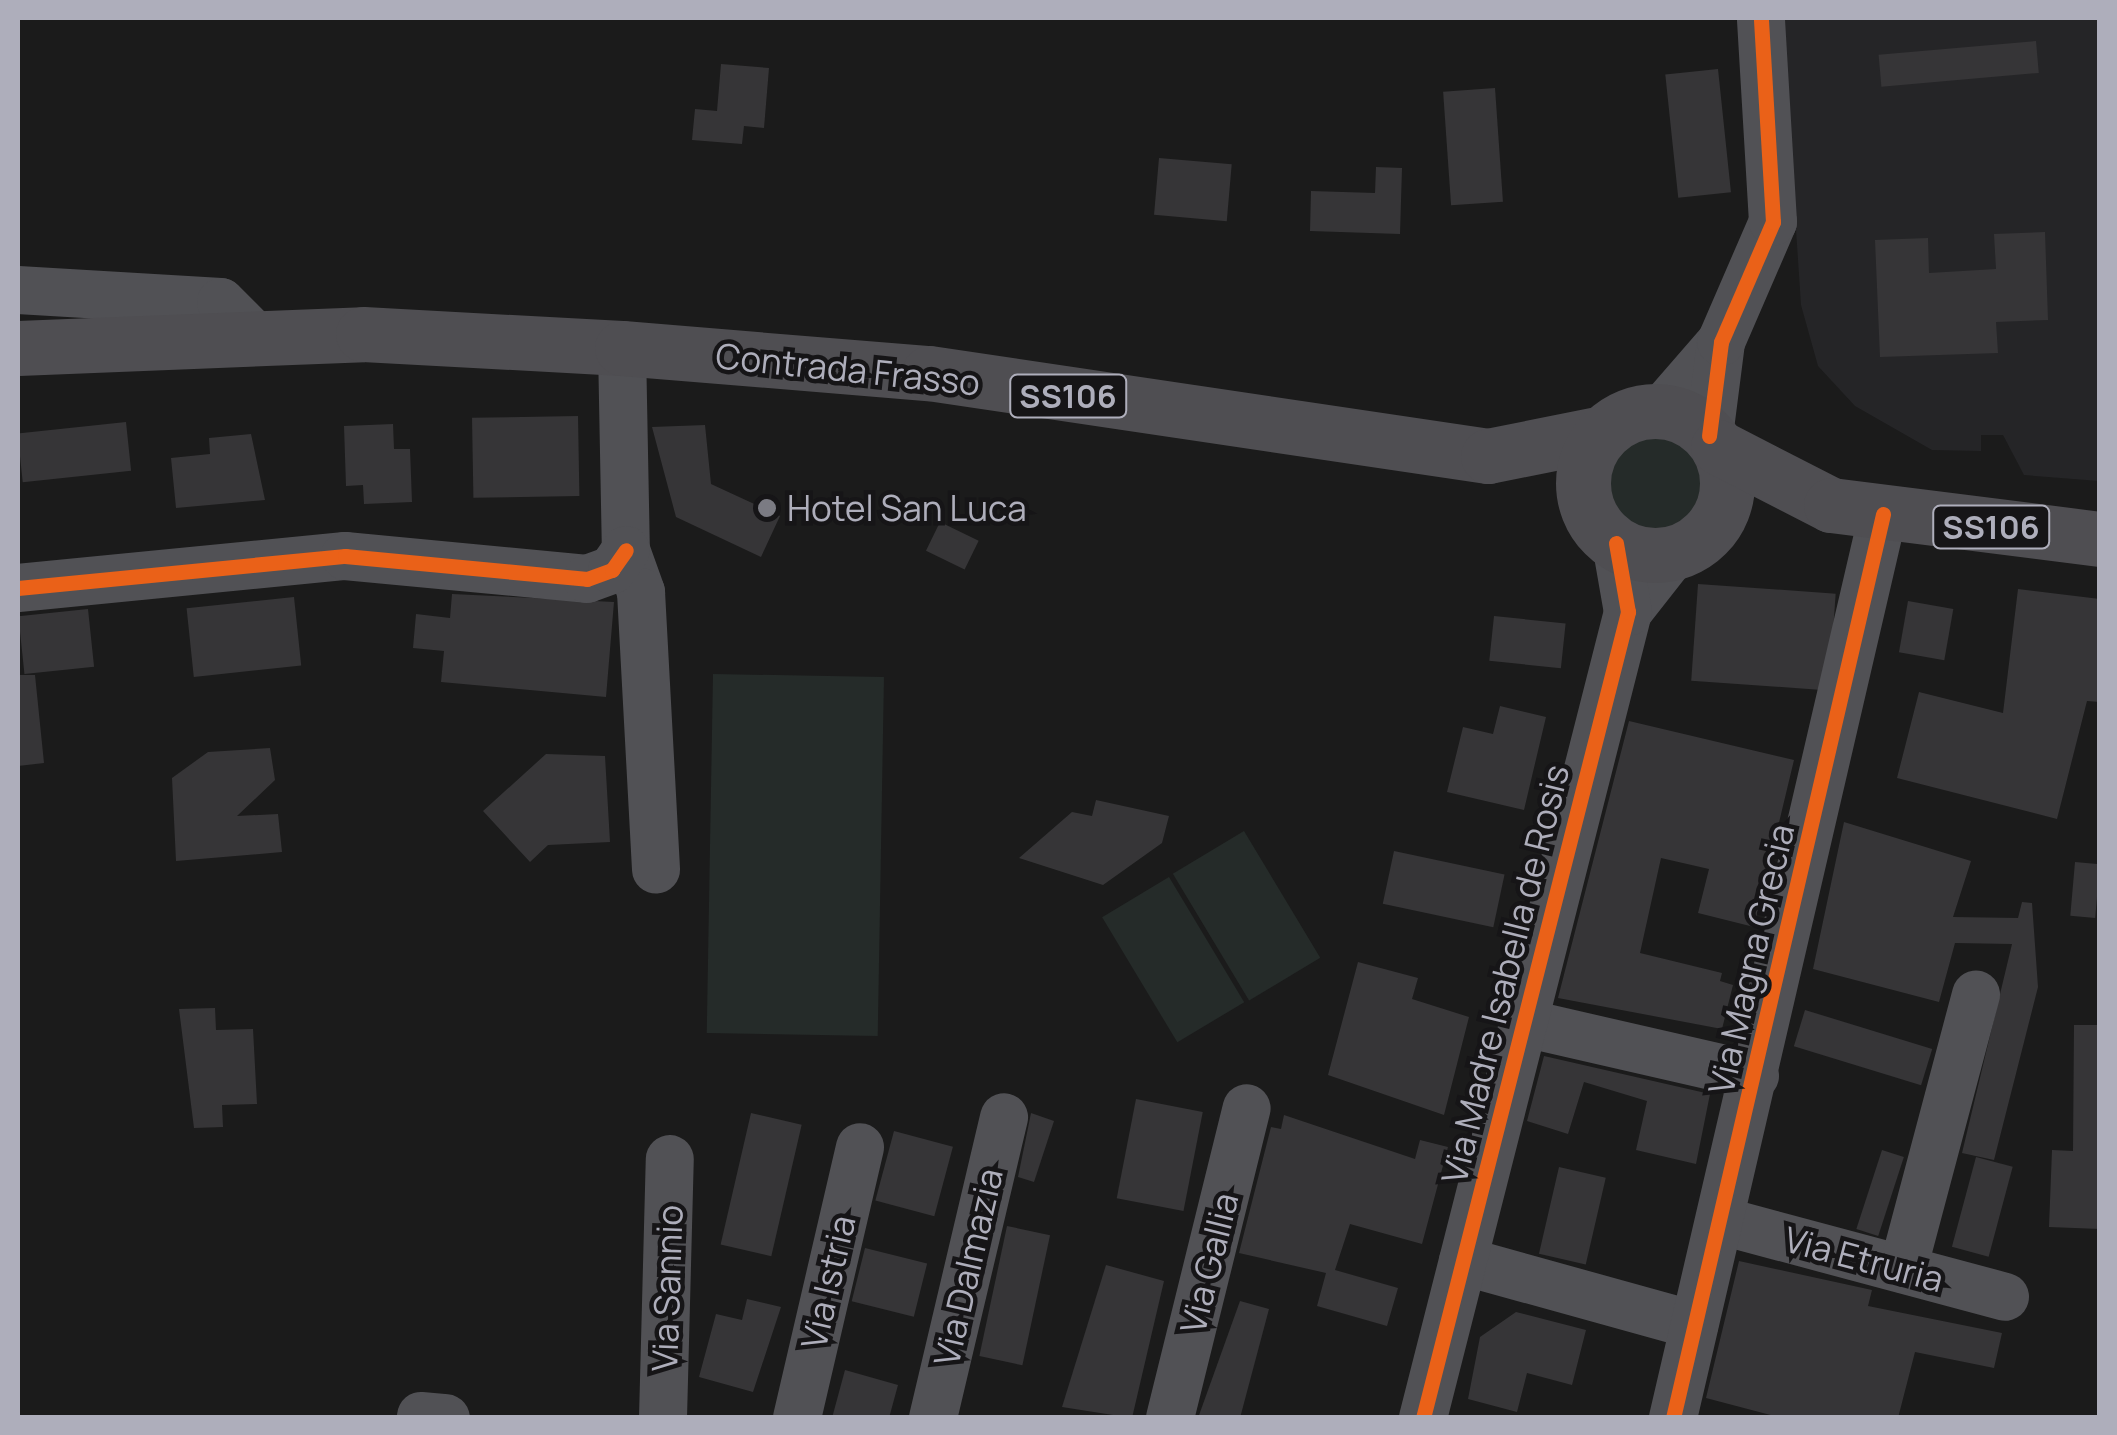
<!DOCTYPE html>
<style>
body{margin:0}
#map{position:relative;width:2117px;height:1435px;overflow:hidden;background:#1b1b1b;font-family:Manrope,sans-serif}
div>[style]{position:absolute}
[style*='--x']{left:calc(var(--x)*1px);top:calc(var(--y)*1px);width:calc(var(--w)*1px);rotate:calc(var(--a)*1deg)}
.built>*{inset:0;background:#252527}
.green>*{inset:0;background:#252b29;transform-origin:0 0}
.round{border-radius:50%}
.building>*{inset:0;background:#363537;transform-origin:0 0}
.minor>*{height:48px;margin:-24px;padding:0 24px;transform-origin:24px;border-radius:24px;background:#515155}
.major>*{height:55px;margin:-27.5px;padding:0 27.5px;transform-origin:27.5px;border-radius:27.5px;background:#4f4e52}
.major>.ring{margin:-27.5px;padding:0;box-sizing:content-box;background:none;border:55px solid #4f4e52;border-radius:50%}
.cycleway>*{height:15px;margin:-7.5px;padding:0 7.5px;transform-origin:7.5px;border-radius:7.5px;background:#ea6118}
.dots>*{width:28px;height:28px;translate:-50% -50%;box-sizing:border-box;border:5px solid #161517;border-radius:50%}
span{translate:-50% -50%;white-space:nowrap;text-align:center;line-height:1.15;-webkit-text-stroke:9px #161517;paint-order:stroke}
.shield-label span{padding:2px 8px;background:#161517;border:2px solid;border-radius:8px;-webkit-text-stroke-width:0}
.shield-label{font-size:32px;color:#aeaebb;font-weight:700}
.street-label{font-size:35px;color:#aeaebb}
.poi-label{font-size:35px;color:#aeaebb}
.left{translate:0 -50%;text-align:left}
.frame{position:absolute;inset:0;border:20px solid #aeaebb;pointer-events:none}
</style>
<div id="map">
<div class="built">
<i style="clip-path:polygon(1782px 18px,2099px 18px,2099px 481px,2024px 475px,2003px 435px,1981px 435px,1981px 451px,1932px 450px,1855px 406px,1818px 366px,1801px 305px)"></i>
</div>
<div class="green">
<i class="round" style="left:1605px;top:432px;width:100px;height:100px"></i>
<i style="left:713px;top:674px;width:171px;height:359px;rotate:1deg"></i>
<i style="left:1244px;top:831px;width:148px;height:83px;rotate:59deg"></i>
<i style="left:1169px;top:877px;width:146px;height:78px;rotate:59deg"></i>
</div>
<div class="building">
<i style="left:2036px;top:41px;width:32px;height:158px;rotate:85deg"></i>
<i style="clip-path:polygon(721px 64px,769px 68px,764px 128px,744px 126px,742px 144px,692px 140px,695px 109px,717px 111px)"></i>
<i style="left:1718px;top:69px;width:124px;height:53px;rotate:84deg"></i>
<i style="left:1495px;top:88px;width:114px;height:52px;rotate:86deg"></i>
<i style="left:1159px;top:158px;width:73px;height:57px;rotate:5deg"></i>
<i style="clip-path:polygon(1376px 167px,1402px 168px,1400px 234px,1310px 231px,1311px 191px,1375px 193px)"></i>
<i style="clip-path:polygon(2045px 232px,2048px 320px,1996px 322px,1998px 353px,1880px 357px,1875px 240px,1928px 238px,1929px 273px,1996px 269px,1994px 234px)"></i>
<i style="left:578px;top:416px;width:80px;height:106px;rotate:89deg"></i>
<i style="left:126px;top:422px;width:49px;height:109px;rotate:84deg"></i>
<i style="clip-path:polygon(393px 424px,394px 449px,410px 449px,412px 502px,364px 504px,363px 485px,346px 486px,344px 426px)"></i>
<i style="clip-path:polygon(705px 425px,711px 484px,780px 516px,761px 557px,676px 517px,652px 427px)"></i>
<i style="clip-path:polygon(251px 434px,265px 500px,176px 508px,171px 458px,210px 454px,209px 438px)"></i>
<i style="left:940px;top:522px;width:43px;height:32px;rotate:26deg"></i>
<i style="left:1698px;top:584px;width:138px;height:97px;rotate:4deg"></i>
<i style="clip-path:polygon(2018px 589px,2100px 599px,2100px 702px,2087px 701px,2057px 819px,1897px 778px,1919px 692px,2003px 713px)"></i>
<i style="clip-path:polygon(452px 594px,614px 602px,606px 697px,441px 682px,444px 651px,413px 648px,416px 614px,450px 618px)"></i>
<i style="left:294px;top:597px;width:69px;height:108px;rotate:84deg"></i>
<i style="left:1908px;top:601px;width:46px;height:52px;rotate:10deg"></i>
<i style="left:88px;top:609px;width:58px;height:70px;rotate:84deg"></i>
<i style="left:1494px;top:616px;width:72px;height:45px;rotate:6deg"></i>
<i style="clip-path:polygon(18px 675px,35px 675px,44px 763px,18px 766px)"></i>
<i style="clip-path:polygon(1500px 706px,1546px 717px,1524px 810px,1447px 792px,1463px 727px,1493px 734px)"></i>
<i style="clip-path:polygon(1629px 721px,1794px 760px,1754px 927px,1698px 913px,1709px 869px,1661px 858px,1640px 953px,1722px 973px,1720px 981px,1733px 985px,1722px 1029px,1558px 998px)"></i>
<i style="clip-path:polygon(270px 748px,275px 780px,237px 816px,278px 814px,282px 852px,176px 861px,172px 778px,208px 752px)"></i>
<i style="clip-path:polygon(546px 754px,605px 756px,610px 842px,548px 845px,530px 862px,483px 811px)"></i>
<i style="clip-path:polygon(1096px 800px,1169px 816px,1162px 843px,1103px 885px,1019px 858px,1072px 812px,1092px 816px)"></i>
<i style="clip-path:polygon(1844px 822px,1971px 861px,1953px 917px,2018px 918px,2022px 902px,2032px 903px,2038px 987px,1994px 1160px,1962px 1153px,2012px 944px,1955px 943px,1939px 1002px,1813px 969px)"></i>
<i style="left:1394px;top:851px;width:113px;height:54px;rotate:12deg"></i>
<i style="left:2075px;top:862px;width:25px;height:54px;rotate:5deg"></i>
<i style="clip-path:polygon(1358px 962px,1418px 978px,1412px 999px,1469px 1017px,1444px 1115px,1328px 1075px)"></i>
<i style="clip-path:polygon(215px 1008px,216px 1030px,253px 1029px,257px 1104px,222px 1105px,223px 1127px,194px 1128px,179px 1009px)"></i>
<i style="left:1805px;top:1010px;width:133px;height:38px;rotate:17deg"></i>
<i style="clip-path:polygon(2074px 1025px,2100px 1025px,2100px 1229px,2049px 1227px,2052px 1150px,2073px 1151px)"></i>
<i style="clip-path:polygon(1544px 1056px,1710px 1094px,1696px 1164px,1636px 1150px,1647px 1101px,1584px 1082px,1568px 1134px,1527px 1121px)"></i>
<i style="left:1136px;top:1099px;width:68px;height:101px;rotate:11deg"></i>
<i style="left:751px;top:1113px;width:52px;height:135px;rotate:13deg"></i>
<i style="clip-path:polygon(1031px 1113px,1054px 1121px,1034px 1182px,1018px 1177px)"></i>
<i style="clip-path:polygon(1284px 1115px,1415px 1159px,1420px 1140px,1448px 1147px,1422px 1244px,1350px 1224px,1335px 1270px,1398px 1288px,1387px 1326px,1317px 1306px,1326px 1273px,1239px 1253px,1271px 1127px,1281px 1129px)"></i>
<i style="left:894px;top:1131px;width:61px;height:72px;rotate:15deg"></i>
<i style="left:1882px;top:1150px;width:23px;height:83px;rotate:18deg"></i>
<i style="left:1976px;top:1157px;width:38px;height:93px;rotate:15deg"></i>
<i style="left:1559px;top:1167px;width:48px;height:89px;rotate:13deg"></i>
<i style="left:1007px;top:1226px;width:44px;height:133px;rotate:12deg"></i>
<i style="left:865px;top:1248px;width:64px;height:55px;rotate:14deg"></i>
<i style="clip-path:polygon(1739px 1261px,1872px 1290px,1868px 1306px,2002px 1333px,1994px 1368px,1915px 1352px,1898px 1418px,1782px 1418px,1706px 1398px)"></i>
<i style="clip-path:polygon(1106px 1265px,1164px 1281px,1132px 1418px,1062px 1407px)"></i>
<i style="clip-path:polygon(747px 1299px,781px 1307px,753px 1392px,699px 1377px,716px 1314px,742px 1320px)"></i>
<i style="clip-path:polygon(1240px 1301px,1269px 1309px,1240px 1418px,1198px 1418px)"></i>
<i style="clip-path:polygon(1516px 1312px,1586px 1330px,1572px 1385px,1527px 1373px,1517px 1412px,1468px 1399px,1480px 1337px)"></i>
<i style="clip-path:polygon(845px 1370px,898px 1385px,889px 1418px,832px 1418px)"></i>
</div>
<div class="minor">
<i style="--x:18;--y:290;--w:203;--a:3.4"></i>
<i style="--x:221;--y:302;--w:49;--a:45"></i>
<i style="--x:622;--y:348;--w:202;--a:88.9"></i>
<i style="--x:626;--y:550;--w:45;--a:70.3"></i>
<i style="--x:641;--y:592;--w:278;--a:86.9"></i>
<i style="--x:1661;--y:411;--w:91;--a:-49"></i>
<i style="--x:1709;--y:436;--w:95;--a:-82.7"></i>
<i style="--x:1721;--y:342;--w:131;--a:-66.6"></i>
<i style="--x:1773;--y:222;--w:204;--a:-93.4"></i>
<i style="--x:18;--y:588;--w:329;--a:-5.6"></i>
<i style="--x:345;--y:556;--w:243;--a:5.4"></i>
<i style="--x:587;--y:579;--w:27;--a:-20"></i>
<i style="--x:612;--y:570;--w:24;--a:-55"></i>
<i style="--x:1628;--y:612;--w:76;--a:-51.9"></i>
<i style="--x:1524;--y:1023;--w:237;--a:12.9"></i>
<i style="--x:1722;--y:1221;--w:293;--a:15"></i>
<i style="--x:1463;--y:1261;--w:240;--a:15.5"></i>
<i style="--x:1903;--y:1269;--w:284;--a:-75.1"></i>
<i style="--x:421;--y:1416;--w:25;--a:5"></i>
<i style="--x:663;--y:1418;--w:259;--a:-88.5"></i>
<i style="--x:797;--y:1418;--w:278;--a:-76.9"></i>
<i style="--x:933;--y:1418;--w:309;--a:-76.7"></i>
<i style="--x:1170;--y:1418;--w:319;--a:-76.1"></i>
<i style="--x:1423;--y:1418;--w:832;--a:-75.73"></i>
<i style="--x:1628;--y:612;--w:70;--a:-99.9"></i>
<i style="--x:1673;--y:1418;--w:928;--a:-76.92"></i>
</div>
<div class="major">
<i style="--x:18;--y:348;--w:345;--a:-2.3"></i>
<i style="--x:363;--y:334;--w:259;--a:3.1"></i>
<i style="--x:622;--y:348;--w:308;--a:4.7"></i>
<i style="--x:929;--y:373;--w:565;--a:8.45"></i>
<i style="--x:1488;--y:456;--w:117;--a:-11.3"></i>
<i class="ring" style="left:1583px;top:411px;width:89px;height:89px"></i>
<i style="--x:1718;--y:447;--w:127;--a:27.2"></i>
<i style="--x:1831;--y:505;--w:271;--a:7.2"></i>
</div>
<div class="cycleway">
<i style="--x:1709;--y:436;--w:95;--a:-82.7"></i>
<i style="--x:1721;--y:342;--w:131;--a:-66.6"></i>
<i style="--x:1773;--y:222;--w:204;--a:-93.4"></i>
<i style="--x:18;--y:588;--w:329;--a:-5.6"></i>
<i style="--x:345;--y:556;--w:243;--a:5.4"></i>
<i style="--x:587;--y:579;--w:27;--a:-20"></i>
<i style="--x:612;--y:570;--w:24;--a:-55"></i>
<i style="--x:1423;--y:1418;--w:832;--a:-75.73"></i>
<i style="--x:1628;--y:612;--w:70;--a:-99.9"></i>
<i style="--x:1673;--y:1418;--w:928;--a:-76.92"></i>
</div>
<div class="dots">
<i style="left:767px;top:508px;background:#7b7b83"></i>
</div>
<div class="shield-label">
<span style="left:1068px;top:396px">SS106</span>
<span style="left:1991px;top:527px">SS106</span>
</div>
<div class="street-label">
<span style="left:848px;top:369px;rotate:6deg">Contrada Frasso</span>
<span style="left:1751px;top:959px;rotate:-77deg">Via Magna Grecia</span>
<span style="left:1505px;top:974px;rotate:-76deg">Via Madre Isabella de Rosis</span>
<span style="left:1864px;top:1259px;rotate:15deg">Via Etruria</span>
<span style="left:1209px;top:1263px;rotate:-76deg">Via Gallia</span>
<span style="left:968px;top:1267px;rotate:-77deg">Via Dalmazia</span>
<span style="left:828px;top:1282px;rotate:-77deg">Via Istria</span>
<span style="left:667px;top:1288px;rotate:-88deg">Via Sannio</span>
</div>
<div class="poi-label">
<span class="left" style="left:787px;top:508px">Hotel San Luca</span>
</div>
<div class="frame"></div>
</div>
